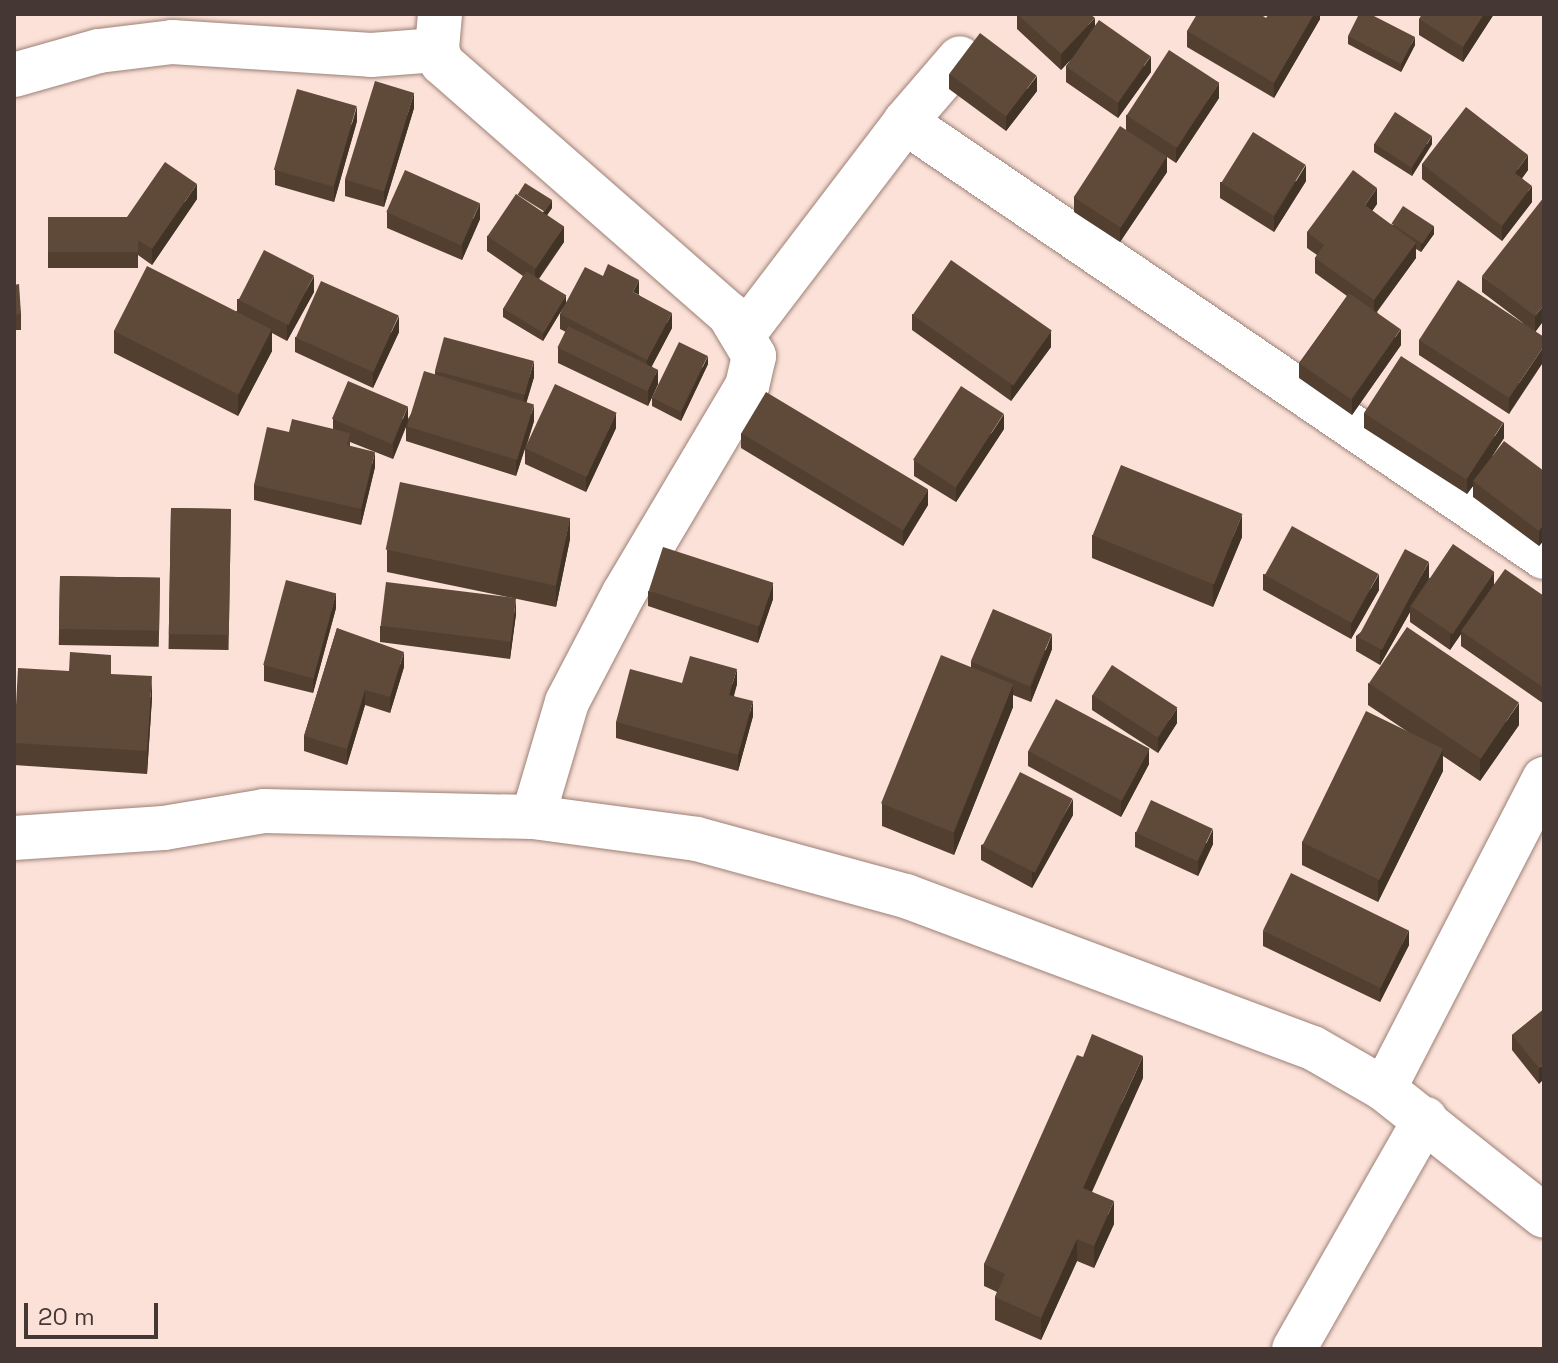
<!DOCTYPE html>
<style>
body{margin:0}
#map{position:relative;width:1558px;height:1363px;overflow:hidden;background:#fbe1d8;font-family:"Space Grotesk",sans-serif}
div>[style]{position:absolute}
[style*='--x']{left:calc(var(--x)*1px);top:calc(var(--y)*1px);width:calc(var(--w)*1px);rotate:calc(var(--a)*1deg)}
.roads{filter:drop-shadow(0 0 2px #9d8076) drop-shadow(0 0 2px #9d8076)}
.minor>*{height:44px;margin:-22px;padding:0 22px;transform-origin:22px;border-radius:22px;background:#fff}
.wall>*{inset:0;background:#523f30;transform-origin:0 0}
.shaded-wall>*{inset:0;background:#423327}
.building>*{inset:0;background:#5f4938;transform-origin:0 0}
span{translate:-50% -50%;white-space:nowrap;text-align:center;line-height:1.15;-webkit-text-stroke:8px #fbe1d8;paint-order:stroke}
.frame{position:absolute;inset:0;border:16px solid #453834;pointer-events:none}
.scale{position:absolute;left:24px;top:1303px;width:134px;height:36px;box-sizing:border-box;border:4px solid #453834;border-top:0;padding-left:10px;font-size:24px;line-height:28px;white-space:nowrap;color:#453834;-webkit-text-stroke:6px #fbe1d8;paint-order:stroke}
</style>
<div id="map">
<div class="roads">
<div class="minor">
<i style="--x:440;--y:14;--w:36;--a:95"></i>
<i style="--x:437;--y:50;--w:14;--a:69"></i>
<i style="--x:442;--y:63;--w:381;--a:41.2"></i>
<i style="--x:729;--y:314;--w:49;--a:59.2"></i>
<i style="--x:754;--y:356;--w:31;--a:103"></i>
<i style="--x:747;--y:386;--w:241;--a:120.7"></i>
<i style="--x:624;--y:593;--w:123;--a:117.6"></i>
<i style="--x:567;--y:702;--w:120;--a:106.5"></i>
<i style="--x:533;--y:817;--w:165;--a:7.6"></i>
<i style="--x:697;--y:839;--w:217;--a:15.3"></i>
<i style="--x:906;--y:896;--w:434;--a:20.5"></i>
<i style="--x:1313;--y:1048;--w:82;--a:30"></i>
<i style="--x:1384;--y:1089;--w:204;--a:38.4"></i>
<i style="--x:14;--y:75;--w:88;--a:-15.8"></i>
<i style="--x:99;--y:51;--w:74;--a:-7"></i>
<i style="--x:172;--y:42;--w:199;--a:3.7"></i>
<i style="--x:371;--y:55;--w:66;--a:-4.3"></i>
<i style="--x:905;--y:122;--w:773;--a:34.25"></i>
<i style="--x:743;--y:335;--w:268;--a:-52.7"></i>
<i style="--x:905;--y:122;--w:84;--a:-49.3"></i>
<i style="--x:14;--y:838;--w:150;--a:-3.8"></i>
<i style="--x:164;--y:828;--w:101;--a:-9.6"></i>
<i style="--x:264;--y:811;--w:269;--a:1.3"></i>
<i style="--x:1384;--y:1089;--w:349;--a:-62.7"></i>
<i style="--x:1294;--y:1349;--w:265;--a:-60.3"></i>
</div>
</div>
<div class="wall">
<i style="clip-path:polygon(1017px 14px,1095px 26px,1151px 72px,1118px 118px,1066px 82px,1066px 66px,1072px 58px,1061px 70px,1017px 29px)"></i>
<i style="clip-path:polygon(1320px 14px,1320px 19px,1274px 98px,1187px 47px,1187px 31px,1266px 18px)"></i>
<i style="clip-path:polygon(1494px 14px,1463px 62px,1419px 35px,1419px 19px)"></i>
<i style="clip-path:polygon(1348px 36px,1415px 45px,1401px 72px,1348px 44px)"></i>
<i style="clip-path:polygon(949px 74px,1037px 91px,1006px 131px,949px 89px)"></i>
<i style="clip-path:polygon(1219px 98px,1176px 163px,1167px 157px,1167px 172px,1120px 242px,1074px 212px,1074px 197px,1126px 130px,1126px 115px)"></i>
<i style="clip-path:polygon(414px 108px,384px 207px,345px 196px,345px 180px)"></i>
<i style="clip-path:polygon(357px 121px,334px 202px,275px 185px,275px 170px)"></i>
<i style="clip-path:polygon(1374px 144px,1432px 144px,1412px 176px,1374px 152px)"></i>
<i style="clip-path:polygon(1422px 164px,1528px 170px,1522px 178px,1532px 202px,1502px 241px,1422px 179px)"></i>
<i style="clip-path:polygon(1306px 181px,1274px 232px,1220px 198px,1220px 182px)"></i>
<i style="clip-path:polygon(197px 199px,152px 265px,138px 255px,138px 268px,48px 268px,48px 217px,127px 217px)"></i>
<i style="clip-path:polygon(1377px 204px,1372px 211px,1390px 224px,1434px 234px,1421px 252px,1416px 249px,1416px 258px,1377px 312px,1401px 345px,1352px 415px,1299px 378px,1299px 363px,1347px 296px,1315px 273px,1315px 258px,1317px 255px,1307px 248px,1307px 232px)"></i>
<i style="clip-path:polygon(552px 208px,547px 215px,564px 242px,539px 279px,566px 302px,639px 295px,672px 328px,652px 366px,658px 384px,648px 406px,558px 363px,558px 348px,566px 332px,560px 329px,560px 314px,564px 306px,543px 341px,503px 317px,503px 309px,523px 276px,487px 251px,487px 236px)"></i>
<i style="clip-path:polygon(387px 212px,480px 219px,462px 260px,387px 228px)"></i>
<i style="clip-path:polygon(1482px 276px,1544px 320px,1536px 331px,1509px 414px,1419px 355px,1419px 340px,1523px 323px,1482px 292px)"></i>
<i style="clip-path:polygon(14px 285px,21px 314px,21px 330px,14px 330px)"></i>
<i style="clip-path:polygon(314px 292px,287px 341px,272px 333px,272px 351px,238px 416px,114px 353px,114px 331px,237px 311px,237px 299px)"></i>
<i style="clip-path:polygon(912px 314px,1051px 347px,1011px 401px,912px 330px)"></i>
<i style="clip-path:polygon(399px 332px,373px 388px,295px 352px,295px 337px)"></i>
<i style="clip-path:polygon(708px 364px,681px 421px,652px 406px,652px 398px)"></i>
<i style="clip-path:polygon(435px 371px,534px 377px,526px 403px,534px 421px,526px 448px,616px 428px,586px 492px,525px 464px,525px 448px,516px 476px,406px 441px,406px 427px,393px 459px,350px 442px,350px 446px,375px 467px,361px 525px,254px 500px,254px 485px,289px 432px,333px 429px,333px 419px,408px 419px,435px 374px)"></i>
<i style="clip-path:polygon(1364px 413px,1504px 438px,1492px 456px,1544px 471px,1544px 540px,1539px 546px,1473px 497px,1473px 486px,1467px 494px,1364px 428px)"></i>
<i style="clip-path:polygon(1004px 429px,956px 502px,914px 476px,914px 460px)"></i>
<i style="clip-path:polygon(741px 433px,928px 505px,903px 546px,741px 448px)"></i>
<i style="left:171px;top:508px;width:60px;height:141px;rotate:1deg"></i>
<i style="clip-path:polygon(1092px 535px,1242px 537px,1213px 607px,1092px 558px)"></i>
<i style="clip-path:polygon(570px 539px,556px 607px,387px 572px,387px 550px)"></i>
<i style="clip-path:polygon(1263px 574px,1379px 590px,1351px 639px,1263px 590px)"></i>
<i style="left:60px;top:576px;width:100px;height:69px;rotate:1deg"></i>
<i style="clip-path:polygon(1429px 578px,1494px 585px,1544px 596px,1544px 704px,1461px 646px,1461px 634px,1450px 650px,1410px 622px,1410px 612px,1380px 665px,1356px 651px,1356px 636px)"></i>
<i style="clip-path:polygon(648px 591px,773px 599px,758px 643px,648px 606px)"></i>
<i style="clip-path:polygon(336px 608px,313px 693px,264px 681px,264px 665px)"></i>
<i style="clip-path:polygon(516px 614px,510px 659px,380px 642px,380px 626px)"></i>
<i style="clip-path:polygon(337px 628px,404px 667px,390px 713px,365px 705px,347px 765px,304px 751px,304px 736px)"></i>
<i style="clip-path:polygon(1052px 649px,1031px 702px,1013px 695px,1013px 707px,954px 855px,882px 826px,882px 804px,971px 667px,971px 662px)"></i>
<i style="clip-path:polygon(111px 674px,152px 698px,147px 774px,14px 765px,14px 729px)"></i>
<i style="clip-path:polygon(682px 683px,737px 684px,734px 696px,753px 716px,738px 771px,616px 738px,616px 722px)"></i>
<i style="clip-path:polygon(1368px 683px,1519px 725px,1480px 781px,1443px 756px,1443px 771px,1378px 902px,1302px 865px,1302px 842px,1408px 732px,1368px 705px)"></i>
<i style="clip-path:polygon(1092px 695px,1177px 723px,1158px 753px,1092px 710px)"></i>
<i style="clip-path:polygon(1028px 751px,1149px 764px,1121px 817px,1028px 766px)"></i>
<i style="clip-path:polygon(1073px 815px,1032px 888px,981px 860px,981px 845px)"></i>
<i style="clip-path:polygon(1135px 832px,1213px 844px,1198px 876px,1135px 847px)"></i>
<i style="clip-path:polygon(1263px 931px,1409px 945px,1380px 1002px,1263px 946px)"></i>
<i style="clip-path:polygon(1544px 1009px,1539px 1084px,1512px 1050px,1512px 1035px)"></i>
<i style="clip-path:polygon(1143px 1078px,1092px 1192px,1114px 1224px,1094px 1268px,1077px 1261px,1041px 1340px,995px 1320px,995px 1297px,997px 1292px,984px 1286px,984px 1264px)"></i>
</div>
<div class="shaded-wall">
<i style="clip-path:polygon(1314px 14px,1320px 14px,1320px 19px,1274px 98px,1274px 83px)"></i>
<i style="clip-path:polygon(1484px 14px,1494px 14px,1463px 62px,1463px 47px)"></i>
<i style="clip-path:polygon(1095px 18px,1095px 34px,1061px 70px,1061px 54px)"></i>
<i style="clip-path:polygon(1415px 37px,1415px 45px,1401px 72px,1401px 64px)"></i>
<i style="clip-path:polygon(1151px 56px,1151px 72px,1118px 118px,1118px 103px)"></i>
<i style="clip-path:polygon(1037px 76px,1037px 91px,1006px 131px,1006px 116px)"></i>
<i style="clip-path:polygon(1219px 83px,1219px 98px,1176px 163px,1176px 147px)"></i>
<i style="clip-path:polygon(414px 93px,414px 108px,384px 207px,384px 191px)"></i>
<i style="clip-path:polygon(357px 106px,357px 121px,334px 202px,334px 186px)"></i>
<i style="clip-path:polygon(1432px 136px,1432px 144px,1412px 176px,1412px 168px)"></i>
<i style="clip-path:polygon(1528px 155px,1528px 170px,1515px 188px,1515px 173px)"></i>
<i style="clip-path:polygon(1167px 156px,1167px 172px,1120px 242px,1120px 227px)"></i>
<i style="clip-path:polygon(1306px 165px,1306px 181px,1274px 232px,1274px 217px)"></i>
<i style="clip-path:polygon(197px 184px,197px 199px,152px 265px,152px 249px)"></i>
<i style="clip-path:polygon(1532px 186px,1532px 202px,1502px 241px,1502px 226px)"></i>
<i style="clip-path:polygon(1377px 188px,1377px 204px,1365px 221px,1365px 205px)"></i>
<i style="clip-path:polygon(552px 200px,552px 208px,541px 224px,541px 216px)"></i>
<i style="clip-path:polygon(480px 203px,480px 219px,462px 260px,462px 245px)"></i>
<i style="clip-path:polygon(564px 226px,564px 242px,535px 283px,535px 268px)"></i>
<i style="clip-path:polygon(1434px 226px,1434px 234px,1421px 252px,1421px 244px)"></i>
<i style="clip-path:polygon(1416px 243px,1416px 258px,1374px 315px,1374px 300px)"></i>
<i style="clip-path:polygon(314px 276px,314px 292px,287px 341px,287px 325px)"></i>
<i style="clip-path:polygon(639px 280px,639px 295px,633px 292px)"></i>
<i style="clip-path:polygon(566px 295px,566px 303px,543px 341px,543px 333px)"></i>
<i style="clip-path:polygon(1544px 305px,1544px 320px,1535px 332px,1535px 316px)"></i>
<i style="clip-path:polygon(672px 313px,672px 328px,647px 375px,647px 360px)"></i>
<i style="clip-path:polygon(399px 316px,399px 332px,373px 388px,373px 372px)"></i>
<i style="clip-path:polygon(272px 329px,272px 351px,238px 416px,238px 394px)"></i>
<i style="clip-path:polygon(1401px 329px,1401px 345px,1352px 415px,1352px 399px)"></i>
<i style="clip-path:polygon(1051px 331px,1051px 347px,1011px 401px,1011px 386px)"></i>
<i style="clip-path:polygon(1544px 346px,1544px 361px,1509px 414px,1509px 398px)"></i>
<i style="clip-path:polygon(708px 356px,708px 364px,681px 421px,681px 413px)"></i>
<i style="clip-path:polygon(534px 361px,534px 377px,524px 411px,524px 395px)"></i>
<i style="clip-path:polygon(658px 369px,658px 384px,648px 406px,648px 390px)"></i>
<i style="clip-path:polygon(534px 405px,534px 421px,516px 476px,516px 461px)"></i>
<i style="clip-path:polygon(408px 406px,408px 421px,393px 459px,393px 444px)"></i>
<i style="clip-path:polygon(616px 413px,616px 428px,586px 492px,586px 477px)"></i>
<i style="clip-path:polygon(1004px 414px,1004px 429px,956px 502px,956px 487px)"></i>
<i style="clip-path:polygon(1504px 422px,1504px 438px,1475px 483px,1473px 481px,1473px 486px,1467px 494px,1467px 479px)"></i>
<i style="clip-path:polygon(375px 452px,375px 467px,361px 525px,361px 509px)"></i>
<i style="clip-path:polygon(928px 489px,928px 505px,903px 546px,903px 530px)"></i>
<i style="clip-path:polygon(1242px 515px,1242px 537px,1213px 607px,1213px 585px)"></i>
<i style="clip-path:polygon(570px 517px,570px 539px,556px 607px,556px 585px)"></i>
<i style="clip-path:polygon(1544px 524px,1544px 540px,1539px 546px,1539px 531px)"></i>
<i style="clip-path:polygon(1429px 562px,1429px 578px,1410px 606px,1410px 612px,1380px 665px,1380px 649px)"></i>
<i style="clip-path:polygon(1494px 572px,1494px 587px,1461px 631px,1461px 634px,1450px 650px,1450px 635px)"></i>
<i style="clip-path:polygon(1379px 574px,1379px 590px,1351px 639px,1351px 623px)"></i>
<i style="clip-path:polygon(773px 583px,773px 599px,758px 643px,758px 627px)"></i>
<i style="clip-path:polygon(336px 593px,336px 608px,313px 693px,313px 678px)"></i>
<i style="clip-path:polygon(516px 599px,516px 614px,510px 659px,510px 644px)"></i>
<i style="clip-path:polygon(1052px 634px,1052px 649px,1031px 702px,1031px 687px)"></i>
<i style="clip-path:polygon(404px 652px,404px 667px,390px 713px,390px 697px)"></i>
<i style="clip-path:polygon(737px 669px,737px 684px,729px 710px,729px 695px)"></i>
<i style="clip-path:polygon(152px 676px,152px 698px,147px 774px,147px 751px)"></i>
<i style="clip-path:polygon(1013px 684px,1013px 707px,954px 855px,954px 833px)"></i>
<i style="clip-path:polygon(365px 690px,365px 705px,347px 765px,347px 749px)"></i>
<i style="clip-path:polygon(753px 701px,753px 716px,738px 771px,738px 755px)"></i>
<i style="clip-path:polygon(1519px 703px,1519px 725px,1480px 781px,1480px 759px)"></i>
<i style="clip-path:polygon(1177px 708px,1177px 723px,1158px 753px,1158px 737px)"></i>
<i style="clip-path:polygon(1149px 749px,1149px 764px,1121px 817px,1121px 801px)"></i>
<i style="clip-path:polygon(1443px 749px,1443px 771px,1378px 902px,1378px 880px)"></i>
<i style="clip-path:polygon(1073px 799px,1073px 815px,1032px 888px,1032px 872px)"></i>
<i style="clip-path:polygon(1213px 829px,1213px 844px,1198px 876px,1198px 861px)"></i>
<i style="clip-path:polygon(1409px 930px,1409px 945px,1380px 1002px,1380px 987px)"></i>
<i style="clip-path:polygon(1143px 1056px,1143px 1078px,1083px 1210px,1083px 1188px)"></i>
<i style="clip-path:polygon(1544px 1064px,1544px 1079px,1539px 1084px,1539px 1068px)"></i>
<i style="clip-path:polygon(1114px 1201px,1114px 1224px,1094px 1268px,1094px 1246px)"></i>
<i style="clip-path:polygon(1077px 1239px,1077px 1261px,1041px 1340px,1041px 1318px)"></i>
</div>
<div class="building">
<i style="clip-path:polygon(1017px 14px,1090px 14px,1095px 18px,1061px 54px)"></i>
<i style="clip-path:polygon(1197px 14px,1260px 14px,1266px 18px,1269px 14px,1314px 14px,1274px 83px,1187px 31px)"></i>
<i style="clip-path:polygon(1359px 14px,1370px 14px,1415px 37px,1401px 64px,1348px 36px)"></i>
<i style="clip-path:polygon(1422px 14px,1484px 14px,1463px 47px,1419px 19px)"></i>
<i style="left:1099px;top:20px;width:63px;height:57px;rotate:35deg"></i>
<i style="left:980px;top:33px;width:71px;height:51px;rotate:37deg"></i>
<i style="left:1169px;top:50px;width:60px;height:78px;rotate:33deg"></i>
<i style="left:375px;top:81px;width:41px;height:103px;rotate:17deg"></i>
<i style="left:297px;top:89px;width:62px;height:84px;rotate:16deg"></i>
<i style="clip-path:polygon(1466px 107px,1528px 155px,1515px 173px,1532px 186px,1502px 226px,1422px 164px)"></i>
<i style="left:1395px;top:112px;width:44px;height:38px;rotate:33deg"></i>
<i style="left:1120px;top:126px;width:56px;height:85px;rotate:33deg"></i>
<i style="left:1253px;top:132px;width:62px;height:60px;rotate:32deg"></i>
<i style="clip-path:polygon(165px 162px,197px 184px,152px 249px,138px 240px,138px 252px,48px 252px,48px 217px,127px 217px)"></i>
<i style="left:405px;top:170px;width:82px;height:46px;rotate:24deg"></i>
<i style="clip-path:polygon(1353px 170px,1377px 188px,1365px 205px,1416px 243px,1374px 300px,1315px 258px,1324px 245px,1307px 232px)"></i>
<i style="left:525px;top:183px;width:32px;height:14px;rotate:32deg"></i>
<i style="left:516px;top:194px;width:58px;height:51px;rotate:34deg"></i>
<i style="clip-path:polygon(1544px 197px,1544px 305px,1535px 316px,1482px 276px)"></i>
<i style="left:1403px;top:206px;width:37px;height:21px;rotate:33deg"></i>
<i style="left:264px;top:250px;width:56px;height:56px;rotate:27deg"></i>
<i style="left:951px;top:260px;width:123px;height:67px;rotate:35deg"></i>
<i style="clip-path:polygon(608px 264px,639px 280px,633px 292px,672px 313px,647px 360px,560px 314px,585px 267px,603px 276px)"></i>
<i style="left:147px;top:266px;width:140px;height:73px;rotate:27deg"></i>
<i style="left:526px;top:271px;width:47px;height:44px;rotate:31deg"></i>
<i style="clip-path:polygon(1458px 280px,1544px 337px,1544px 346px,1509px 398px,1419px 340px)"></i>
<i style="left:321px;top:281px;width:85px;height:62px;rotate:24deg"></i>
<i style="clip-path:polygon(19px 284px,21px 314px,14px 315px,14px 285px)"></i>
<i style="left:1349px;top:293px;width:63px;height:86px;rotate:35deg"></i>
<i style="left:568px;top:326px;width:100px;height:24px;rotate:26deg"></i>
<i style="left:444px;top:337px;width:93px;height:35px;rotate:15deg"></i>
<i style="left:679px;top:342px;width:32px;height:62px;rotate:26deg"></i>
<i style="left:1401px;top:356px;width:122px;height:68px;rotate:33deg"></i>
<i style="left:424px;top:371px;width:115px;height:58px;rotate:17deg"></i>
<i style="left:348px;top:381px;width:65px;height:41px;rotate:23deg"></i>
<i style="left:555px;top:384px;width:68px;height:71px;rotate:25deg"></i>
<i style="left:961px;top:386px;width:51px;height:88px;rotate:33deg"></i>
<i style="left:766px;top:392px;width:189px;height:48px;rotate:31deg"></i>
<i style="clip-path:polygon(292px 419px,350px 433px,347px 445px,375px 452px,361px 509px,254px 485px,267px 427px,289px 432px)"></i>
<i style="clip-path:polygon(1504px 441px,1544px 471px,1544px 524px,1539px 531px,1473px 481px)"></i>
<i style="left:1121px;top:465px;width:131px;height:76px;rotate:22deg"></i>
<i style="left:400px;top:482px;width:174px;height:69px;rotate:12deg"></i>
<i style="left:171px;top:508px;width:60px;height:126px;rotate:1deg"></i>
<i style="left:1292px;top:526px;width:99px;height:56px;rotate:29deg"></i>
<i style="left:1453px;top:544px;width:50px;height:75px;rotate:34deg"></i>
<i style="left:663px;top:547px;width:116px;height:46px;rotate:18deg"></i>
<i style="left:1405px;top:549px;width:27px;height:100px;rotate:28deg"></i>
<i style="clip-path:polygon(1505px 569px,1544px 596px,1544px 688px,1461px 631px)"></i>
<i style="left:60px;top:576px;width:100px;height:53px;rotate:1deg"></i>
<i style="left:286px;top:580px;width:52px;height:88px;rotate:15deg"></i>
<i style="left:386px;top:582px;width:131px;height:44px;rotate:7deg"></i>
<i style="left:993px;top:609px;width:64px;height:57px;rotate:23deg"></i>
<i style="left:1407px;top:627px;width:135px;height:68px;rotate:34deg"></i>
<i style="clip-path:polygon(337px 628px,404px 652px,390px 697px,365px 690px,347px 749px,304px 736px)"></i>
<i style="clip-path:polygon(70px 652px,111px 655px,111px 674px,152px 676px,147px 751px,14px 743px,18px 668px,69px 671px)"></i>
<i style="left:941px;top:655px;width:78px;height:160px;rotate:22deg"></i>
<i style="clip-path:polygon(690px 656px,737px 669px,729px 695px,753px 701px,738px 755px,616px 722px,630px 669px,682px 683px)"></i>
<i style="left:1112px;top:665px;width:78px;height:36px;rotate:33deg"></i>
<i style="left:1056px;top:699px;width:106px;height:59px;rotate:28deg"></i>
<i style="left:1366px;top:711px;width:86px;height:146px;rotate:26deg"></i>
<i style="left:1020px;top:772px;width:59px;height:83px;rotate:27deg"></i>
<i style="left:1151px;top:800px;width:68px;height:36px;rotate:25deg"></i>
<i style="left:1291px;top:873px;width:131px;height:64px;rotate:26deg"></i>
<i style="clip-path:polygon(1544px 1009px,1544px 1064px,1539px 1068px,1512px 1035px)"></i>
<i style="clip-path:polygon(1092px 1034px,1143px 1056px,1083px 1188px,1114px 1201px,1094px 1246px,1077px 1239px,1041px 1318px,995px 1297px,1005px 1274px,984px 1264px,1077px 1055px,1083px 1057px)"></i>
</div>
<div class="frame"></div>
<div class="scale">20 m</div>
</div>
